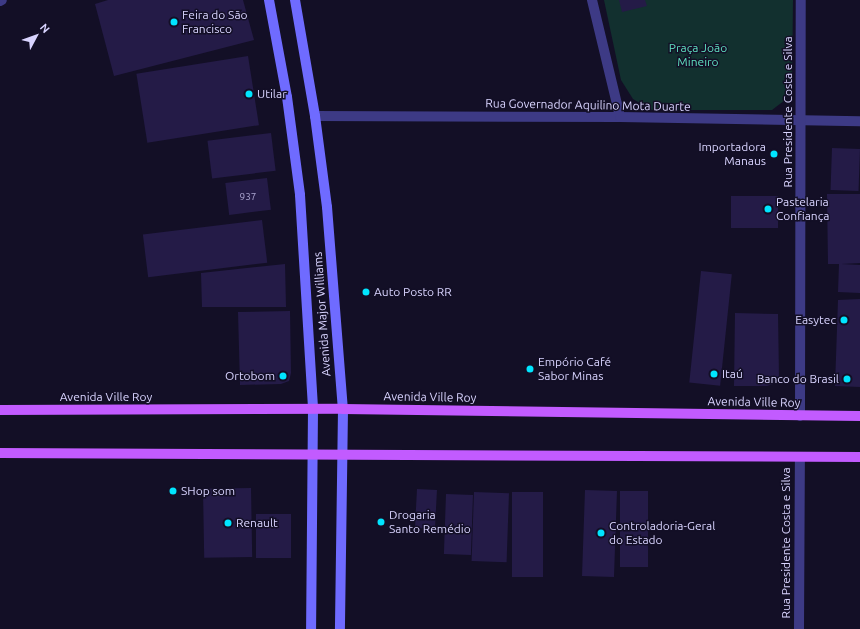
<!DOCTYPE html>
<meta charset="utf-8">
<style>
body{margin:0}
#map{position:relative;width:860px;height:629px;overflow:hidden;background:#130f26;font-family:Ubuntu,sans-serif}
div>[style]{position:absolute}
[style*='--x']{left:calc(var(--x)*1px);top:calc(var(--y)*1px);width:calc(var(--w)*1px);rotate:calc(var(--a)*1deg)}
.green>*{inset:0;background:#12302f}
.building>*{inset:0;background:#241b47;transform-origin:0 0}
.minor>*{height:10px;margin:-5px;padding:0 5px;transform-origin:5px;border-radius:5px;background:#3d3a85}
.tertiary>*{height:10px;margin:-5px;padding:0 5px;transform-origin:5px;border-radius:5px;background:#3d3a85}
.secondary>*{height:10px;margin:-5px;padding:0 5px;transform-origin:5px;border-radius:5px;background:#6f6bff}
.primary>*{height:10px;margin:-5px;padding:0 5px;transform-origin:5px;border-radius:5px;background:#c25bff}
.dots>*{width:11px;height:11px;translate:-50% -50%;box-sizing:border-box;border:2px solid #130f26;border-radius:50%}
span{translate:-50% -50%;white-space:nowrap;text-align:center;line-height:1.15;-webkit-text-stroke:3px #130f26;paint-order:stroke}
.number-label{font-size:10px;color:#aca6d1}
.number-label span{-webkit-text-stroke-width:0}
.poi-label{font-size:12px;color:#d9d4ff}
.left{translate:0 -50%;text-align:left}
.right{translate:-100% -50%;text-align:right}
.park-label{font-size:12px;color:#5fe0c0}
.street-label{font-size:12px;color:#d9d4ff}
.north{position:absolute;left:16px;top:16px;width:40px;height:40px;-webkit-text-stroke:3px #130f26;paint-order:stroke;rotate:49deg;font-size:11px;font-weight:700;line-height:16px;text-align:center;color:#d9d4ff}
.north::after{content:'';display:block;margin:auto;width:14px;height:18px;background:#d9d4ff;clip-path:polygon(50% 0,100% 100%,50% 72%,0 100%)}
</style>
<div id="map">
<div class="green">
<i style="clip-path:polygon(604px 0,793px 0,792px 84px,785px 100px,772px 110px,652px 110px,633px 99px,621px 80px)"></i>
</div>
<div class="building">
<i style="clip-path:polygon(108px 0,243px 0,254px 40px,114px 76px,95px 4px)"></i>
<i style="clip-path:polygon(619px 0,645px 0,647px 6px,622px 12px)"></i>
<i style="left:248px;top:56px;width:70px;height:113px;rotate:81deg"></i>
<i style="left:271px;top:133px;width:38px;height:64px;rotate:83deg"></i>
<i style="left:832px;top:148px;width:28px;height:42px;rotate:2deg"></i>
<i style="left:267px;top:178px;width:32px;height:42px;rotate:83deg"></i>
<i style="clip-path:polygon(827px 194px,860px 194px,860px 263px,841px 264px,860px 265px,860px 293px,838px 292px,839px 264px,828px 264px)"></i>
<i style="left:731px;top:196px;width:47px;height:32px"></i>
<i style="left:262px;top:220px;width:43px;height:120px;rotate:83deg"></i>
<i style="clip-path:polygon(285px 264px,286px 307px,202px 307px,201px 273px)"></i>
<i style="left:701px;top:271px;width:31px;height:112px;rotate:6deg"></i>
<i style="clip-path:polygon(860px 299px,860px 387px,835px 386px,838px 300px)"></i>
<i style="clip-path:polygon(290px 311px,291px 373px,289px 381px,281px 384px,240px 385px,238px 312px)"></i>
<i style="clip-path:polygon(735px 313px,778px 314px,779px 378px,773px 384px,767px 386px,734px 386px)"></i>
<i style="left:251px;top:488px;width:69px;height:48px;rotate:89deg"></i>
<i style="left:417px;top:489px;width:20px;height:39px;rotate:3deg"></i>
<i style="left:585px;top:490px;width:32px;height:86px;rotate:2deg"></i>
<i style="left:620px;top:491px;width:28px;height:76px"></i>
<i style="left:474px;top:492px;width:35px;height:69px;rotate:2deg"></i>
<i style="left:512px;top:492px;width:31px;height:85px"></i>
<i style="left:446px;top:494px;width:27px;height:60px;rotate:2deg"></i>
<i style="left:256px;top:514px;width:35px;height:44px"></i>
</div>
<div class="minor">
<i style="--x:592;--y:0;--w:120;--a:76.5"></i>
<i style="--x:315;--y:116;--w:305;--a:0.2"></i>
<i style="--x:620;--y:117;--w:240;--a:1"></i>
<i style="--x:799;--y:629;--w:172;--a:-89.7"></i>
</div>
<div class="tertiary">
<i style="--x:0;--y:1;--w:2;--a:-27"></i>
<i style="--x:800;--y:416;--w:416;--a:-89.9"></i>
</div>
<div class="secondary">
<i style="--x:269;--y:0;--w:99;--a:79.5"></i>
<i style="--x:287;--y:97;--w:99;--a:82.4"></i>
<i style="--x:300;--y:195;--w:214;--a:86.5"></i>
<i style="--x:313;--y:409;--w:220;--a:90.5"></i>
<i style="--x:295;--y:0;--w:118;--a:80.2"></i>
<i style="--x:315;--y:116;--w:92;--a:82.5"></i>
<i style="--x:327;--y:207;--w:203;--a:85.5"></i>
<i style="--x:343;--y:409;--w:220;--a:90.8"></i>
</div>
<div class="primary">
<i style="--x:0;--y:410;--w:343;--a:-0.2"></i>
<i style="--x:343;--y:409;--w:517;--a:0.78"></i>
<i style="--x:0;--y:453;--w:860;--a:0.27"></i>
</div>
<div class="dots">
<i style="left:174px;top:22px;background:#00e5ff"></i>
<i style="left:249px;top:94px;background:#00e5ff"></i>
<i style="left:774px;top:154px;background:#00e5ff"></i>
<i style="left:768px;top:209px;background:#00e5ff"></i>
<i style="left:366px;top:292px;background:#00e5ff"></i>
<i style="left:844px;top:320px;background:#00e5ff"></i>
<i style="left:530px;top:369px;background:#00e5ff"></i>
<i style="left:714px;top:374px;background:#00e5ff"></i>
<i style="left:283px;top:376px;background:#00e5ff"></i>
<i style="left:847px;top:379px;background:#00e5ff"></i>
<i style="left:173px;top:491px;background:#00e5ff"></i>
<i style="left:381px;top:522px;background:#00e5ff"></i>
<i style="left:228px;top:523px;background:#00e5ff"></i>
<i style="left:601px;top:533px;background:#00e5ff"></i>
</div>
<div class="number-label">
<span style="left:248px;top:197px">937</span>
</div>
<div class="poi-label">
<span class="left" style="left:182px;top:22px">Feira do São<br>Francisco</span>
<span class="left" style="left:257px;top:94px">Utilar</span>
<span class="right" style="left:766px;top:154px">Importadora<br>Manaus</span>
<span class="left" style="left:776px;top:209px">Pastelaria<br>Confiança</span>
<span class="left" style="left:374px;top:292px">Auto Posto RR</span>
<span class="right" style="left:836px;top:320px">Easytec</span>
<span class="left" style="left:538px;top:369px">Empório Café<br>Sabor Minas</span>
<span class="left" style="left:722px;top:374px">Itaú</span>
<span class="right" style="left:275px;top:376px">Ortobom</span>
<span class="right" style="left:839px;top:379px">Banco do Brasil</span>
<span class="left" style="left:181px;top:491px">SHop som</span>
<span class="left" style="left:389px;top:522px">Drogaria<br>Santo Remédio</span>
<span class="left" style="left:236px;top:523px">Renault</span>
<span class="left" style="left:609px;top:533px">Controladoria-Geral<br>do Estado</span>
</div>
<div class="park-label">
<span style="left:698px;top:55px">Praça João<br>Mineiro</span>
</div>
<div class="street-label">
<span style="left:588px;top:105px;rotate:1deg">Rua Governador Aquilino Mota Duarte</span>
<span style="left:788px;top:112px;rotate:-90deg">Rua Presidente Costa e Silva</span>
<span style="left:322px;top:314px;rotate:-94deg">Avenida Major Williams</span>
<span style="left:106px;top:397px">Avenida Ville Roy</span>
<span style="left:430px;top:397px;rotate:1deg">Avenida Ville Roy</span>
<span style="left:754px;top:402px;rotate:1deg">Avenida Ville Roy</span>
<span style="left:786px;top:543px;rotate:-90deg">Rua Presidente Costa e Silva</span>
</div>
<div class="north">N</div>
</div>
